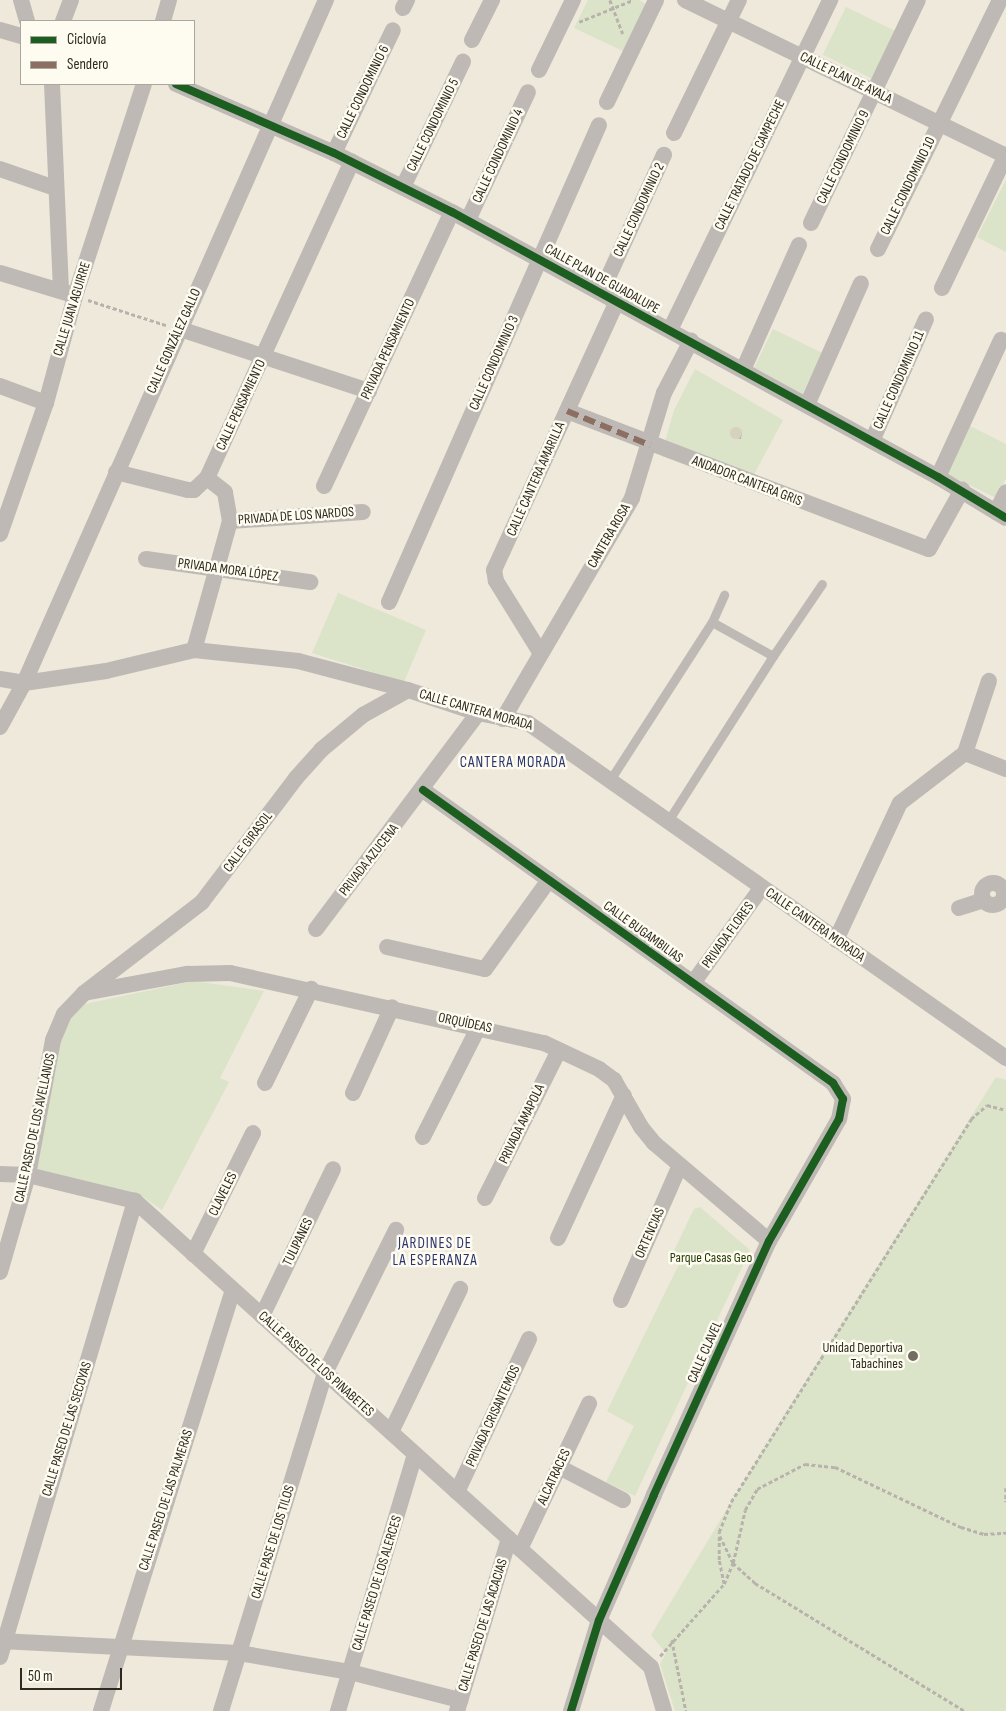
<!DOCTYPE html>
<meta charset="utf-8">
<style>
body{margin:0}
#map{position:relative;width:1006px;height:1711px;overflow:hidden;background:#eee9da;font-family:"Sofia Sans Condensed",sans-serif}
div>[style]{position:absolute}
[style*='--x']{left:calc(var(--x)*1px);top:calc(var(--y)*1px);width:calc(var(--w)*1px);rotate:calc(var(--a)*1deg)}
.green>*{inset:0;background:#dbe4c9;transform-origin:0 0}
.shadow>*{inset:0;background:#0003}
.building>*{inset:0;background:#d7d1bf}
.round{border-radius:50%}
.path>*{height:2.5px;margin-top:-1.25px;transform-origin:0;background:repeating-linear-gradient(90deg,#b7b3ac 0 4px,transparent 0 6.5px)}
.lane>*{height:9px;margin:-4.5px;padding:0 4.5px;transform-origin:4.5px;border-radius:4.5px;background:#beb9b5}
.street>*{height:16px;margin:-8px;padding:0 8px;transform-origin:8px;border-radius:8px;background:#beb9b5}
.street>.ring{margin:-8px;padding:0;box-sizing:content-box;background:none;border:16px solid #beb9b5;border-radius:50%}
.quiet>*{height:6px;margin-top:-3px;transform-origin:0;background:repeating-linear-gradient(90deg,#8d6e63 0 12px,transparent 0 18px)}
.cycleway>*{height:8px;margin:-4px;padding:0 4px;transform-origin:4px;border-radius:4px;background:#1b5e20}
.dots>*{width:14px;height:14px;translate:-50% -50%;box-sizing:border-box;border:2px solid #fefbf0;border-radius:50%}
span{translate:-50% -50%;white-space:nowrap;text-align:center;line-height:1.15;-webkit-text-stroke:5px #fefbf0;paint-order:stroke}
.street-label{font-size:14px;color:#2d2a1f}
.park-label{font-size:14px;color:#1f3800}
.poi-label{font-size:14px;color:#2d2a1f}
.right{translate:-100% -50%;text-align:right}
.neighbourhood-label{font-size:15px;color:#2b3670;letter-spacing:1px}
.legend{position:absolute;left:20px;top:20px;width:175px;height:65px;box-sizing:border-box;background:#fefbf0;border:1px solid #aaa79c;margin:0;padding:6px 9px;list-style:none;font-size:15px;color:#2d2a1f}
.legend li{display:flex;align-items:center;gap:10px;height:25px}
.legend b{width:25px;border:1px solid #aaa79c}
.scale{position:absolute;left:20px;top:1668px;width:102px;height:22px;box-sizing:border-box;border:2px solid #2d2a1f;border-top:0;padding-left:6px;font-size:15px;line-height:18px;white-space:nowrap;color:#2d2a1f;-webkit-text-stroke:4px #fefbf0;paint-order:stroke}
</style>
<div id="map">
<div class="green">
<i style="clip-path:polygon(588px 0,639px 0,646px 4px,623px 51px,574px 28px)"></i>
<i style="left:846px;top:7px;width:55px;height:53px;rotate:26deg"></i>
<i style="clip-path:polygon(1006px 180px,1006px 252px,977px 237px)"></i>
<i style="left:773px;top:329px;width:55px;height:47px;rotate:26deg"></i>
<i style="clip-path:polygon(695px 369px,783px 420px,748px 486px,661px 456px,674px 410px)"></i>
<i style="clip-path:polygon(970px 426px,1006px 444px,1006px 478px,996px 498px,947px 474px)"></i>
<i style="clip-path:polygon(338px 593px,426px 630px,404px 682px,312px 653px)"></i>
<i style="clip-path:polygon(193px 981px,264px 991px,220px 1078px,229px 1082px,162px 1210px,142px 1196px,36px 1169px,57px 1038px,72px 1014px,85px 1004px)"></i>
<i style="clip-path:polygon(996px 1077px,1006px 1080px,1006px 1711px,675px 1711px,660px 1664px,666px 1653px,651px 1635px,774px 1431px)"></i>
<i style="clip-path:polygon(700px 1207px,750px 1250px,635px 1496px,606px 1482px,634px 1426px,607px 1411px,680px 1262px,671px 1257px,694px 1209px)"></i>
</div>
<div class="shadow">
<i style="clip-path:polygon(734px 430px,742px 433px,741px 439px,732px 437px)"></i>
</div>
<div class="building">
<i class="round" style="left:730px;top:427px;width:12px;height:12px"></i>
</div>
<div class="path">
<i style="--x:610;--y:0;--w:36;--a:69"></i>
<i style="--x:579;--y:22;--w:58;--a:-22.2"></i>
<i style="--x:88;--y:300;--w:82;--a:17.8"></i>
<i style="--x:1006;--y:1488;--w:14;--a:90"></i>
<i style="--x:720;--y:1536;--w:30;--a:64"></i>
<i style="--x:733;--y:1563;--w:30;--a:42"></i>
<i style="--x:755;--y:1583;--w:246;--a:31.4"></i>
<i style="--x:724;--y:1584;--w:25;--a:-102"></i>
<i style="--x:719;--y:1560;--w:28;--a:-90"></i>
<i style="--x:719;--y:1532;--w:32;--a:-68"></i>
<i style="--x:731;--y:1502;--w:452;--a:-57.9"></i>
<i style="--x:971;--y:1119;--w:21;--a:-41"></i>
<i style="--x:987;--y:1105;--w:20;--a:15"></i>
<i style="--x:672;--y:1640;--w:72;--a:78.8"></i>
<i style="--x:660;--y:1656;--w:96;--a:-48.4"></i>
<i style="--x:724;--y:1584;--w:23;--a:-67"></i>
<i style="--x:733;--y:1563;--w:54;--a:-77.2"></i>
<i style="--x:745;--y:1510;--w:24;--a:-60"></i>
<i style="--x:757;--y:1489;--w:54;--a:-27.5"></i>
<i style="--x:805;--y:1464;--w:30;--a:6"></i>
<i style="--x:835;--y:1467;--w:140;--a:25.5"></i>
<i style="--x:961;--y:1527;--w:24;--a:17"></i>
<i style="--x:984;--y:1534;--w:22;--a:-3"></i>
</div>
<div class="lane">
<i style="--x:712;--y:622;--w:30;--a:-66"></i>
<i style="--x:773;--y:656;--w:87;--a:-55.8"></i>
<i style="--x:610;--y:780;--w:188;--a:-57.2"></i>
<i style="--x:712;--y:622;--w:70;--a:29.1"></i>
<i style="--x:773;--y:656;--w:196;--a:122.5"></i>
</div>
<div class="street">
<i style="--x:21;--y:0;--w:22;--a:74"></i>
<i style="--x:685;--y:0;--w:357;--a:25.9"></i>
<i style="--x:403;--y:8;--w:9;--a:-63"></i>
<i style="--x:63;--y:21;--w:22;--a:-69"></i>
<i style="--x:163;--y:21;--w:22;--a:-74"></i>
<i style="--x:0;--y:30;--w:22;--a:16"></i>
<i style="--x:472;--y:40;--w:45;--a:-63.4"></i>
<i style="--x:539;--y:70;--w:78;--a:-64.1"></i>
<i style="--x:52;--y:84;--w:207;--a:87.5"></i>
<i style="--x:176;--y:84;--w:172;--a:23.6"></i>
<i style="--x:334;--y:153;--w:132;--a:26.6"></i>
<i style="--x:452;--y:212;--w:554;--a:28.6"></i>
<i style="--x:938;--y:477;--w:79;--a:31.1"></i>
<i style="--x:607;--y:102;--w:113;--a:-64.3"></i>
<i style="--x:674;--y:133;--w:148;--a:-64"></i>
<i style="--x:334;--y:153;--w:136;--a:-64.4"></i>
<i style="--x:0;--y:169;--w:58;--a:19.1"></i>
<i style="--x:403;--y:187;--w:139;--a:-64.4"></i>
<i style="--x:468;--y:220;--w:141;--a:-64.9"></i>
<i style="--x:811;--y:223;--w:247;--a:-64.4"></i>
<i style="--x:878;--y:249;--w:277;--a:-63.9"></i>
<i style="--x:0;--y:273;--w:73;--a:16.7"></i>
<i style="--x:942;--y:288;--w:148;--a:-64.3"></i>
<i style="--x:601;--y:293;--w:152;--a:-65.5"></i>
<i style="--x:180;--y:329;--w:199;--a:18.2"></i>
<i style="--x:670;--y:330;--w:367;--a:-64.1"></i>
<i style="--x:743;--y:370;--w:137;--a:-65.9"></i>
<i style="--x:0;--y:386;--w:49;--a:20.3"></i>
<i style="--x:807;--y:405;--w:133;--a:-66.1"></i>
<i style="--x:567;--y:411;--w:387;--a:20.9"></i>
<i style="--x:929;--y:549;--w:68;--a:-60.8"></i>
<i style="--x:872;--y:441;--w:133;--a:-66.1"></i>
<i style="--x:116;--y:472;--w:74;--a:14"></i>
<i style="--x:188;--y:490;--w:6;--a:0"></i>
<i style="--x:194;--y:490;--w:18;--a:-43"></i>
<i style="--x:207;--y:478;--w:348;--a:-65.4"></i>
<i style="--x:938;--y:477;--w:151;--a:-65.3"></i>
<i style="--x:324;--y:486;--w:302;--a:-65"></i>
<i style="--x:996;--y:512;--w:22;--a:-63"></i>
<i style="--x:230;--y:521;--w:133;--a:-3.9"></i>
<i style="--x:0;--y:534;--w:139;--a:-70.7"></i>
<i style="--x:46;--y:403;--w:111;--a:-74.8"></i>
<i style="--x:75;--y:296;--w:223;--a:-72"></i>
<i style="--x:146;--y:559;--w:166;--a:8"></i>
<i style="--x:389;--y:602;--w:521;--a:-66.24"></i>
<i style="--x:194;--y:650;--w:134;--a:-74.4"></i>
<i style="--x:230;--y:521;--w:29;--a:-100"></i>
<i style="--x:225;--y:492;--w:23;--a:-142"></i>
<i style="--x:540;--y:652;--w:84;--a:-121.8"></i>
<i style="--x:496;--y:581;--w:11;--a:-100"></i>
<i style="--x:494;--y:570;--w:296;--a:-65.4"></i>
<i style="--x:0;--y:679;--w:24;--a:9"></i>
<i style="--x:24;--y:683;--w:83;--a:-8.3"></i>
<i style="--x:106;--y:671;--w:90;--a:-13.4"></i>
<i style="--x:194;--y:650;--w:105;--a:6"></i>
<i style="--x:298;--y:661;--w:114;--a:14.8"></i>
<i style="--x:408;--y:690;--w:74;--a:18.2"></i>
<i style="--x:478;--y:713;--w:51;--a:11.3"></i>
<i style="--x:528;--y:723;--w:584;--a:35.02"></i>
<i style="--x:503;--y:719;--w:256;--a:-59.7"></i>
<i style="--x:632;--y:498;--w:110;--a:-73.1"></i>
<i style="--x:664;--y:393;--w:59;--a:-62.6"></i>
<i style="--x:0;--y:727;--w:50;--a:-61.4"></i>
<i style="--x:24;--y:683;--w:747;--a:-66.15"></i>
<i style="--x:965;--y:753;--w:76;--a:-71.6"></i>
<i style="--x:965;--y:753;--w:44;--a:21.3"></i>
<i style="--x:423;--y:790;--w:504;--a:35.55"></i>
<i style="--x:833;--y:1083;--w:19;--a:58"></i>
<i style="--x:843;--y:1099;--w:20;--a:101"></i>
<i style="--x:839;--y:1119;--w:141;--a:119.8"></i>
<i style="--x:769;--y:1241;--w:279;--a:114.4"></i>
<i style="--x:654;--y:1495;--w:137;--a:113.7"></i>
<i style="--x:599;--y:1620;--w:95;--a:107.1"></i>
<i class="ring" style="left:982px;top:883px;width:6px;height:6px"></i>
<i style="--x:959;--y:908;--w:25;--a:-18"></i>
<i style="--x:316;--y:929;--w:270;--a:-53.1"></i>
<i style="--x:836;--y:940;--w:151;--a:-65"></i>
<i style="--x:900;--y:803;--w:82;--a:-37.6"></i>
<i style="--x:387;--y:947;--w:100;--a:12.7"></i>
<i style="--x:485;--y:969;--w:110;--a:-54.3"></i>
<i style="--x:693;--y:983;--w:118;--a:-54.3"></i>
<i style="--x:84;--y:993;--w:105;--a:-10.5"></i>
<i style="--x:187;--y:974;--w:43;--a:-1.3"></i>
<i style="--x:230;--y:973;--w:322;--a:12.6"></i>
<i style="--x:544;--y:1043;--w:61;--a:25.3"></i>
<i style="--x:599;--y:1069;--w:19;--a:36"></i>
<i style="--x:614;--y:1080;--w:54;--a:60.1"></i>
<i style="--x:641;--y:1127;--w:21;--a:51"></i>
<i style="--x:654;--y:1143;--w:151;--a:40.4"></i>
<i style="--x:265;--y:1083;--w:105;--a:-63.9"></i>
<i style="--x:353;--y:1093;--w:94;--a:-65.6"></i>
<i style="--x:423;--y:1137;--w:124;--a:-63.2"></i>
<i style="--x:0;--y:1174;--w:28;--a:2"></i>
<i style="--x:28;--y:1175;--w:110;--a:13.7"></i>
<i style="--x:135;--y:1201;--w:695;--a:42.09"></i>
<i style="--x:651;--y:1667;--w:46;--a:73.5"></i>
<i style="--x:485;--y:1198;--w:165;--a:-63.4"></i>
<i style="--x:558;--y:1238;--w:157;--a:-65.2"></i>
<i style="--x:193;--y:1254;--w:135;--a:-63.6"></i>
<i style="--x:0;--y:1272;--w:101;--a:-73.9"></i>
<i style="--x:28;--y:1175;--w:137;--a:-79.5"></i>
<i style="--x:53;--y:1040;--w:28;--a:-67"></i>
<i style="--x:64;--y:1014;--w:29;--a:-46"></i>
<i style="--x:84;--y:993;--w:149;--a:-37.6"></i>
<i style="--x:202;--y:902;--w:156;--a:-52.8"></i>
<i style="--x:296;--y:778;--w:38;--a:-48"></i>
<i style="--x:321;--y:750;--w:55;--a:-39.8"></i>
<i style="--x:363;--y:715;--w:51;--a:-29.1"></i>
<i style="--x:621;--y:1300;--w:145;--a:-66.4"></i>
<i style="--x:262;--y:1316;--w:163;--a:-64.2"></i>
<i style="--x:391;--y:1432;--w:159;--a:-64.2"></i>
<i style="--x:559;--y:1467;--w:72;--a:27.3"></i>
<i style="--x:457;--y:1492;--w:169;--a:-64.8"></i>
<i style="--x:520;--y:1549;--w:161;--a:-64.6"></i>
<i style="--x:0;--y:1641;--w:239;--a:2.9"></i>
<i style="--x:239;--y:1653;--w:113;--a:9.7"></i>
<i style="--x:350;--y:1672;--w:114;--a:14.3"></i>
<i style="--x:0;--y:1657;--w:476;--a:-73.5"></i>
<i style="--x:101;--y:1711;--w:441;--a:-72.6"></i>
<i style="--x:221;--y:1711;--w:354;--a:-72.9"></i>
<i style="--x:325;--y:1373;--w:160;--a:-63.6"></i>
<i style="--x:338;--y:1711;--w:268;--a:-73.3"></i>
<i style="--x:457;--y:1711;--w:180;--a:-73.2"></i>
</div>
<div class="quiet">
<i style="--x:567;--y:411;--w:90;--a:22.3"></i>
</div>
<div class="cycleway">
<i style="--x:176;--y:84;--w:172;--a:23.6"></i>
<i style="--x:334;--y:153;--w:132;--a:26.6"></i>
<i style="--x:452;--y:212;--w:554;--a:28.6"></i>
<i style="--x:938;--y:477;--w:79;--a:31.1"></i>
<i style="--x:423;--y:790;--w:504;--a:35.55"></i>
<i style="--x:833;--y:1083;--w:19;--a:58"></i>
<i style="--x:843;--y:1099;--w:20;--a:101"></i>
<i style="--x:839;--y:1119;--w:141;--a:119.8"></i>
<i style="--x:769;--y:1241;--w:279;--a:114.4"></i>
<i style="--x:654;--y:1495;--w:137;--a:113.7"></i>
<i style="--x:599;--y:1620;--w:95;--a:107.1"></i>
</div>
<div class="dots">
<i style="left:913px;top:1356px;background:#716d60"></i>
</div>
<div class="street-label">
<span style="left:846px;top:78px;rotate:26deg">CALLE PLAN DE AYALA</span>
<span style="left:363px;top:92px;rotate:-64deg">CALLE CONDOMINIO 6</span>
<span style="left:433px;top:125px;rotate:-64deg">CALLE CONDOMINIO 5</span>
<span style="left:498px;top:156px;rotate:-65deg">CALLE CONDOMINIO 4</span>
<span style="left:843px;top:157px;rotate:-64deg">CALLE CONDOMINIO 9</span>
<span style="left:750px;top:165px;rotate:-64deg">CALLE TRATADO DE CAMPECHE</span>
<span style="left:908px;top:186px;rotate:-64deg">CALLE CONDOMINIO 10</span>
<span style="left:639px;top:210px;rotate:-65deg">CALLE CONDOMINIO 2</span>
<span style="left:602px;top:279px;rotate:29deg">CALLE PLAN DE GUADALUPE</span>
<span style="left:72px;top:309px;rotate:-73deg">CALLE JUAN AGUIRRE</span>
<span style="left:174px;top:341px;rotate:-66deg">CALLE GONZÁLEZ GALLO</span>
<span style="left:388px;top:349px;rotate:-65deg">PRIVADA PENSAMIENTO</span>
<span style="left:494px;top:363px;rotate:-66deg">CALLE CONDOMINIO 3</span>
<span style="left:899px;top:380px;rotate:-66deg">CALLE CONDOMINIO 11</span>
<span style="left:241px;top:405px;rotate:-65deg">CALLE PENSAMIENTO</span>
<span style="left:536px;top:479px;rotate:-66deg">CALLE CANTERA AMARILLA</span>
<span style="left:747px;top:481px;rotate:21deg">ANDADOR CANTERA GRIS</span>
<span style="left:296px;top:516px;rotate:-4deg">PRIVADA DE LOS NARDOS</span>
<span style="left:609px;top:536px;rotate:-60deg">CANTERA ROSA</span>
<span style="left:228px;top:570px;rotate:8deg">PRIVADA MORA LÓPEZ</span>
<span style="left:476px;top:710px;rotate:16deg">CALLE CANTERA MORADA</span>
<span style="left:248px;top:842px;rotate:-53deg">CALLE GIRASOL</span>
<span style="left:369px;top:860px;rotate:-52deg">PRIVADA AZUCENA</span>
<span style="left:815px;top:925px;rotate:35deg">CALLE CANTERA MORADA</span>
<span style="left:643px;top:932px;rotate:36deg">CALLE BUGAMBILIAS</span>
<span style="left:728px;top:935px;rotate:-54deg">PRIVADA FLORES</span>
<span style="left:465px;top:1023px;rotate:12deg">ORQUÍDEAS</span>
<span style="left:522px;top:1124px;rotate:-64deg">PRIVADA AMAPOLA</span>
<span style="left:35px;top:1128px;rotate:-78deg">CALLE PASEO DE LOS AVELLANOS</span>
<span style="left:223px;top:1194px;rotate:-64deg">CLAVELES</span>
<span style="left:650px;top:1233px;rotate:-66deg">ORTENCIAS</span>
<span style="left:298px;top:1242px;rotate:-64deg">TULIPANES</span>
<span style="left:705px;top:1352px;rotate:-66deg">CALLE CLAVEL</span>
<span style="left:316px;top:1364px;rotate:42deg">CALLE PASEO DE LOS PINABETES</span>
<span style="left:493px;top:1416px;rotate:-65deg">PRIVADA CRISANTEMOS</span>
<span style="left:67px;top:1429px;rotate:-73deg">CALLE PASEO DE LAS SECOYAS</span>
<span style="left:554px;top:1477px;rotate:-65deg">ALCATRACES</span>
<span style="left:166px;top:1500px;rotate:-72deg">CALLE PASEO DE LAS PALMERAS</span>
<span style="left:273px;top:1542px;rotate:-73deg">CALLE PASE DE LOS TILOS</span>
<span style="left:377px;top:1583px;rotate:-73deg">CALLE PASEO DE LOS ALERCES</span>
<span style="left:483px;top:1625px;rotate:-73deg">CALLE PASEO DE LAS ACACIAS</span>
</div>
<div class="park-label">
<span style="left:711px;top:1258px">Parque Casas Geo</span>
</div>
<div class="poi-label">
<span class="right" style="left:903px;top:1356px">Unidad Deportiva<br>Tabachines</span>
</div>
<div class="neighbourhood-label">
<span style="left:513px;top:763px">CANTERA MORADA</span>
<span style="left:435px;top:1252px">JARDINES DE<br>LA ESPERANZA</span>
</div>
<ul class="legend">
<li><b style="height:6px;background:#1b5e20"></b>Ciclovía</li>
<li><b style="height:6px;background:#8d6e63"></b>Sendero</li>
</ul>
<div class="scale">50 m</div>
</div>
